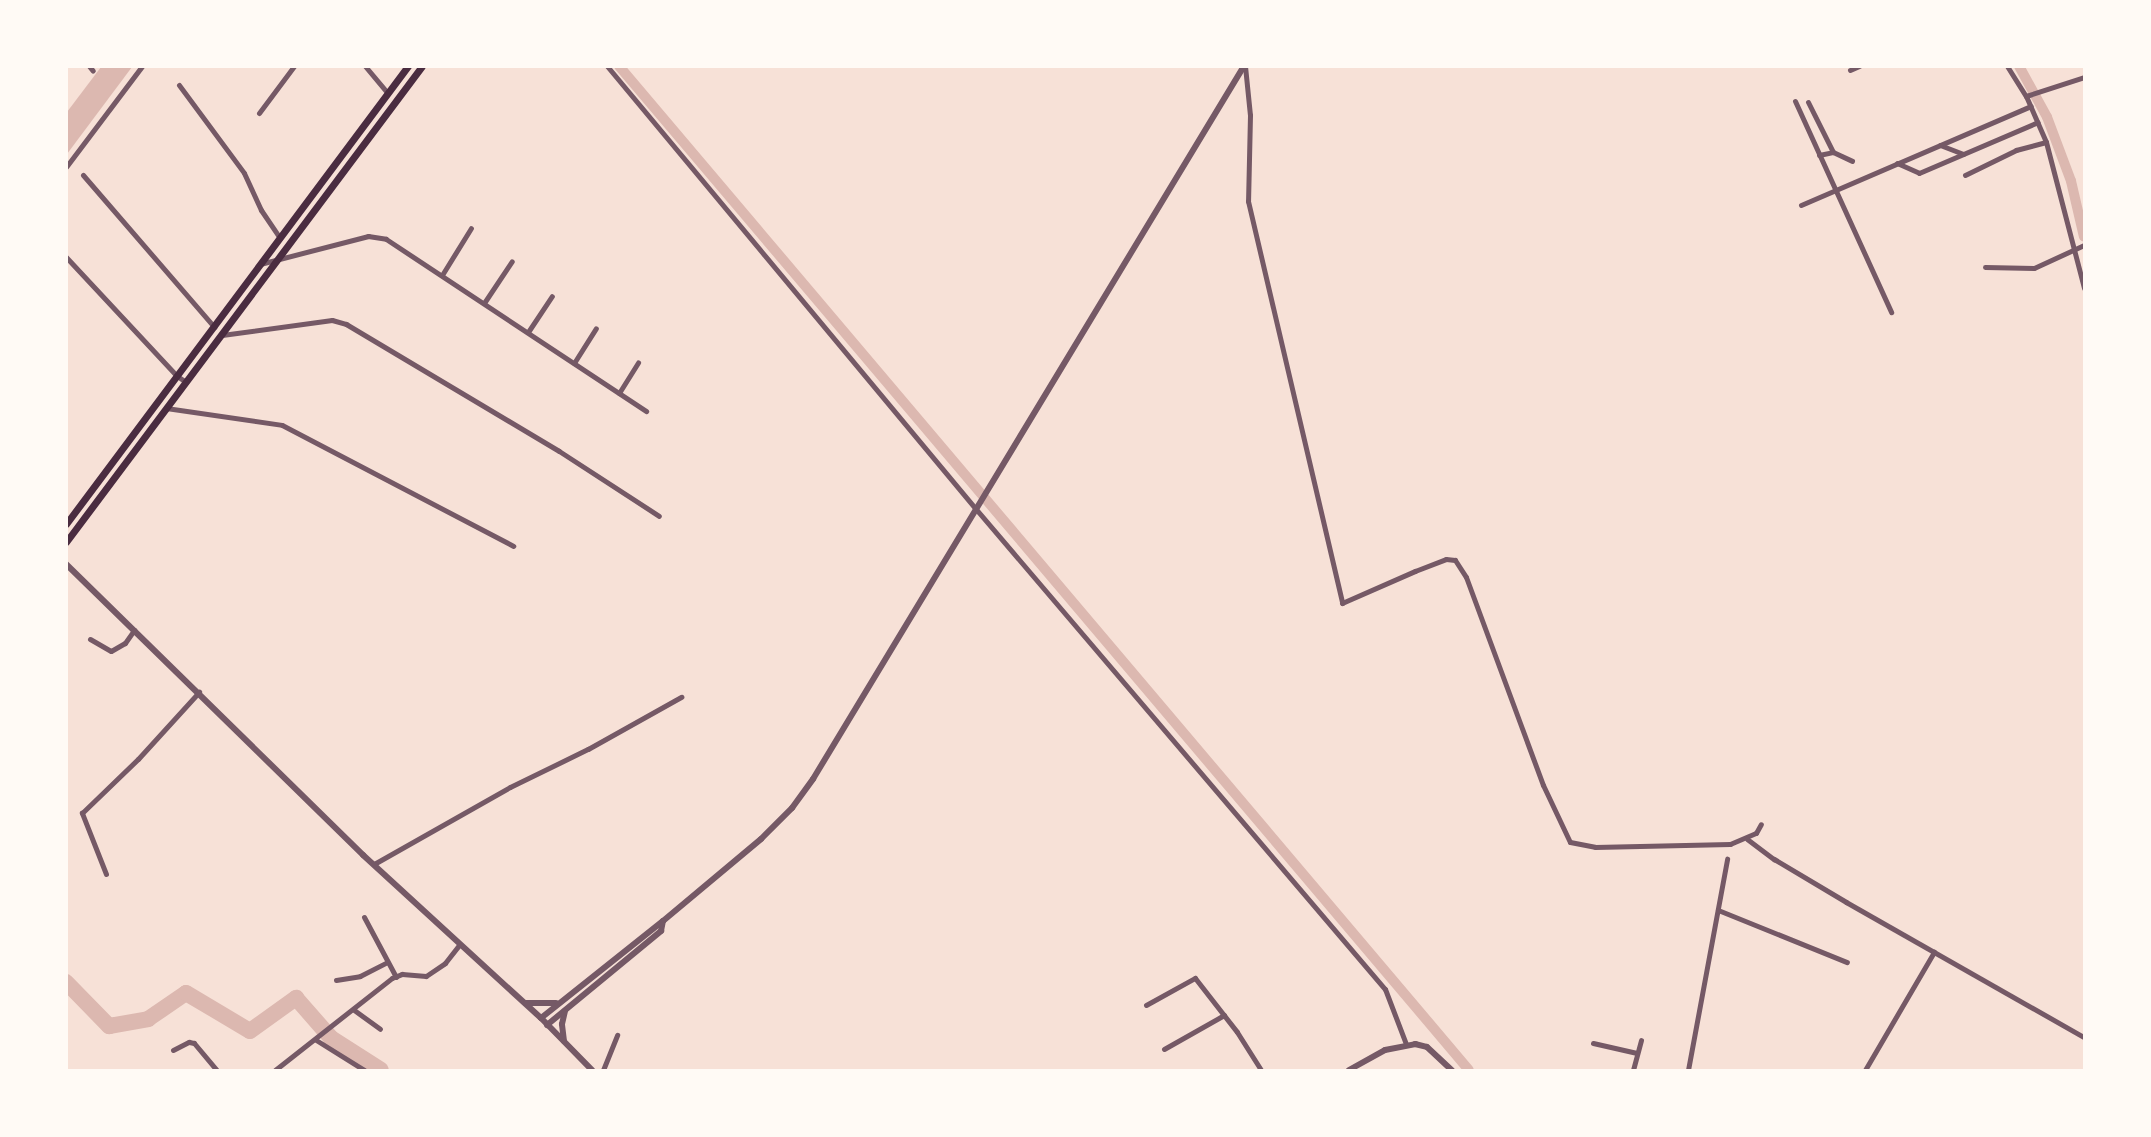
<!DOCTYPE html>
<style>
body{margin:0}
#map{position:relative;width:2151px;height:1137px;overflow:hidden;background:#f7e1d7;font-family:Raleway,sans-serif}
div>[style]{position:absolute}
[style*='--x']{left:calc(var(--x)*1px);top:calc(var(--y)*1px);width:calc(var(--w)*1px);rotate:calc(var(--a)*1deg)}
.water>*{inset:0;background:#dcb8b0}
.canal>*{height:10px;margin:-5px;padding:0 5px;transform-origin:5px;border-radius:5px;background:#dcb8b0}
.river>*{height:16px;margin:-8px;padding:0 8px;transform-origin:8px;border-radius:8px;background:#dcb8b0}
.minor>*{height:5px;margin:-2.5px;padding:0 2.5px;transform-origin:2.5px;border-radius:2.5px;background:#755966}
.tertiary>*{height:6px;margin:-3px;padding:0 3px;transform-origin:3px;border-radius:3px;background:#755966}
.secondary>*{height:7px;margin:-3.5px;padding:0 3.5px;transform-origin:3.5px;border-radius:3.5px;background:#4a2c40}
span{translate:-50% -50%;white-space:nowrap;text-align:center;line-height:1.15;-webkit-text-stroke:6px #fffaf5;paint-order:stroke}
.frame{position:absolute;inset:0;border:68px solid #fffaf5;pointer-events:none}
</style>
<div id="map">
<div class="water">
<i style="clip-path:polygon(101px 67px,132px 67px,67px 154px,67px 112px)"></i>
</div>
<div class="canal">
<i style="--x:619;--y:66;--w:1315;--a:49.75"></i>
<i style="--x:2019;--y:66;--w:58;--a:61.2"></i>
<i style="--x:2047;--y:117;--w:68;--a:69.4"></i>
<i style="--x:2071;--y:181;--w:57;--a:76.9"></i>
</div>
<div class="river">
<i style="--x:66;--y:982;--w:62;--a:45.7"></i>
<i style="--x:109;--y:1026;--w:40;--a:-10"></i>
<i style="--x:148;--y:1019;--w:46;--a:-34.4"></i>
<i style="--x:186;--y:993;--w:74;--a:30.7"></i>
<i style="--x:250;--y:1031;--w:57;--a:-35.7"></i>
<i style="--x:296;--y:998;--w:53;--a:48.8"></i>
<i style="--x:331;--y:1038;--w:59;--a:32.6"></i>
</div>
<div class="minor">
<i style="--x:89;--y:66;--w:6;--a:51"></i>
<i style="--x:365;--y:66;--w:35;--a:50"></i>
<i style="--x:607;--y:66;--w:575;--a:50.22"></i>
<i style="--x:975;--y:508;--w:632;--a:49.56"></i>
<i style="--x:1385;--y:989;--w:59;--a:69.1"></i>
<i style="--x:1245;--y:66;--w:49;--a:84.2"></i>
<i style="--x:1250;--y:115;--w:86;--a:91.3"></i>
<i style="--x:1248;--y:201;--w:413;--a:76.8"></i>
<i style="--x:1342;--y:603;--w:80;--a:-23.7"></i>
<i style="--x:1415;--y:571;--w:33;--a:-21"></i>
<i style="--x:1446;--y:559;--w:9;--a:6"></i>
<i style="--x:1455;--y:560;--w:20;--a:57"></i>
<i style="--x:1466;--y:577;--w:222;--a:69.7"></i>
<i style="--x:1543;--y:785;--w:63;--a:64.7"></i>
<i style="--x:1570;--y:842;--w:25;--a:11"></i>
<i style="--x:1595;--y:847;--w:135;--a:-1.3"></i>
<i style="--x:1730;--y:844;--w:28;--a:-23"></i>
<i style="--x:1756;--y:833;--w:10;--a:-61"></i>
<i style="--x:2007;--y:66;--w:36;--a:58"></i>
<i style="--x:2026;--y:96;--w:50;--a:66.5"></i>
<i style="--x:2046;--y:142;--w:151;--a:75.4"></i>
<i style="--x:1850;--y:70;--w:10;--a:-24"></i>
<i style="--x:179;--y:85;--w:109;--a:53.5"></i>
<i style="--x:244;--y:173;--w:41;--a:65.3"></i>
<i style="--x:261;--y:210;--w:34;--a:56"></i>
<i style="--x:2026;--y:96;--w:61;--a:-18.1"></i>
<i style="--x:1795;--y:101;--w:232;--a:65.5"></i>
<i style="--x:1808;--y:102;--w:56;--a:63.4"></i>
<i style="--x:259;--y:113;--w:59;--a:-53.3"></i>
<i style="--x:1940;--y:145;--w:25;--a:21"></i>
<i style="--x:1819;--y:155;--w:14;--a:-12"></i>
<i style="--x:1833;--y:152;--w:21;--a:25"></i>
<i style="--x:1897;--y:163;--w:24;--a:24"></i>
<i style="--x:1919;--y:173;--w:129;--a:-23.2"></i>
<i style="--x:66;--y:167;--w:126;--a:-53"></i>
<i style="--x:83;--y:175;--w:201;--a:49.2"></i>
<i style="--x:1965;--y:175;--w:57;--a:-26.1"></i>
<i style="--x:2016;--y:150;--w:31;--a:-15"></i>
<i style="--x:1801;--y:205;--w:250;--a:-23.3"></i>
<i style="--x:66;--y:257;--w:163;--a:47"></i>
<i style="--x:177;--y:376;--w:11;--a:34"></i>
<i style="--x:260;--y:264;--w:112;--a:-14.5"></i>
<i style="--x:368;--y:236;--w:18;--a:9"></i>
<i style="--x:386;--y:239;--w:312;--a:33.5"></i>
<i style="--x:1985;--y:267;--w:49;--a:1.2"></i>
<i style="--x:2034;--y:268;--w:55;--a:-24.7"></i>
<i style="--x:442;--y:275;--w:55;--a:-58.3"></i>
<i style="--x:484;--y:303;--w:50;--a:-56.3"></i>
<i style="--x:528;--y:332;--w:43;--a:-56.3"></i>
<i style="--x:222;--y:335;--w:111;--a:-7.8"></i>
<i style="--x:332;--y:320;--w:15;--a:16"></i>
<i style="--x:346;--y:324;--w:248;--a:30.8"></i>
<i style="--x:559;--y:451;--w:119;--a:33"></i>
<i style="--x:574;--y:363;--w:41;--a:-57.8"></i>
<i style="--x:619;--y:393;--w:36;--a:-58"></i>
<i style="--x:166;--y:408;--w:117;--a:8.3"></i>
<i style="--x:282;--y:425;--w:261;--a:27.6"></i>
<i style="--x:90;--y:639;--w:24;--a:30"></i>
<i style="--x:111;--y:651;--w:16;--a:-30"></i>
<i style="--x:125;--y:643;--w:16;--a:-55"></i>
<i style="--x:1747;--y:839;--w:34;--a:37"></i>
<i style="--x:1774;--y:859;--w:84;--a:30.8"></i>
<i style="--x:1846;--y:902;--w:274;--a:29.6"></i>
<i style="--x:374;--y:864;--w:156;--a:-29.5"></i>
<i style="--x:510;--y:787;--w:87;--a:-26"></i>
<i style="--x:588;--y:749;--w:107;--a:-29.2"></i>
<i style="--x:106;--y:874;--w:66;--a:-111.5"></i>
<i style="--x:82;--y:813;--w:78;--a:-44"></i>
<i style="--x:138;--y:759;--w:91;--a:-47.7"></i>
<i style="--x:1718;--y:910;--w:139;--a:22"></i>
<i style="--x:364;--y:917;--w:68;--a:61.9"></i>
<i style="--x:336;--y:980;--w:24;--a:-9"></i>
<i style="--x:360;--y:976;--w:30;--a:-27"></i>
<i style="--x:1146;--y:1005;--w:56;--a:-28.9"></i>
<i style="--x:1195;--y:978;--w:68;--a:52.1"></i>
<i style="--x:1237;--y:1032;--w:45;--a:57.7"></i>
<i style="--x:354;--y:1010;--w:32;--a:36"></i>
<i style="--x:316;--y:1040;--w:57;--a:32"></i>
<i style="--x:1593;--y:1043;--w:45;--a:12.8"></i>
<i style="--x:1164;--y:1049;--w:69;--a:-29.5"></i>
<i style="--x:173;--y:1050;--w:18;--a:-27"></i>
<i style="--x:189;--y:1042;--w:5;--a:11"></i>
<i style="--x:194;--y:1043;--w:35;--a:50"></i>
<i style="--x:275;--y:1070;--w:149;--a:-38.2"></i>
<i style="--x:392;--y:978;--w:11;--a:-22"></i>
<i style="--x:402;--y:974;--w:24;--a:5"></i>
<i style="--x:426;--y:976;--w:23;--a:-34"></i>
<i style="--x:445;--y:963;--w:24;--a:-52"></i>
<i style="--x:603;--y:1070;--w:38;--a:-68"></i>
<i style="--x:1633;--y:1070;--w:31;--a:-75"></i>
<i style="--x:1688;--y:1070;--w:215;--a:-79.5"></i>
<i style="--x:1865;--y:1070;--w:137;--a:-59.7"></i>
</div>
<div class="tertiary">
<i style="--x:66;--y:564;--w:416;--a:44.4"></i>
<i style="--x:363;--y:855;--w:241;--a:42.5"></i>
<i style="--x:541;--y:1018;--w:73;--a:45.6"></i>
<i style="--x:526;--y:1003;--w:30;--a:0"></i>
<i style="--x:541;--y:1018;--w:156;--a:-38.5"></i>
<i style="--x:663;--y:921;--w:128;--a:-39.9"></i>
<i style="--x:761;--y:839;--w:44;--a:-45"></i>
<i style="--x:792;--y:808;--w:36;--a:-54"></i>
<i style="--x:813;--y:779;--w:833;--a:-58.85"></i>
<i style="--x:547;--y:1025;--w:148;--a:-39.5"></i>
<i style="--x:661;--y:931;--w:10;--a:-79"></i>
<i style="--x:564;--y:1041;--w:17;--a:-97"></i>
<i style="--x:562;--y:1024;--w:13;--a:-77"></i>
<i style="--x:1349;--y:1070;--w:41;--a:-29.1"></i>
<i style="--x:1385;--y:1050;--w:31;--a:-11"></i>
<i style="--x:1415;--y:1044;--w:12;--a:14"></i>
<i style="--x:1427;--y:1047;--w:34;--a:43"></i>
</div>
<div class="secondary">
<i style="--x:66;--y:524;--w:572;--a:-53.25"></i>
<i style="--x:66;--y:542;--w:594;--a:-53.21"></i>
</div>
<div class="frame"></div>
</div>
